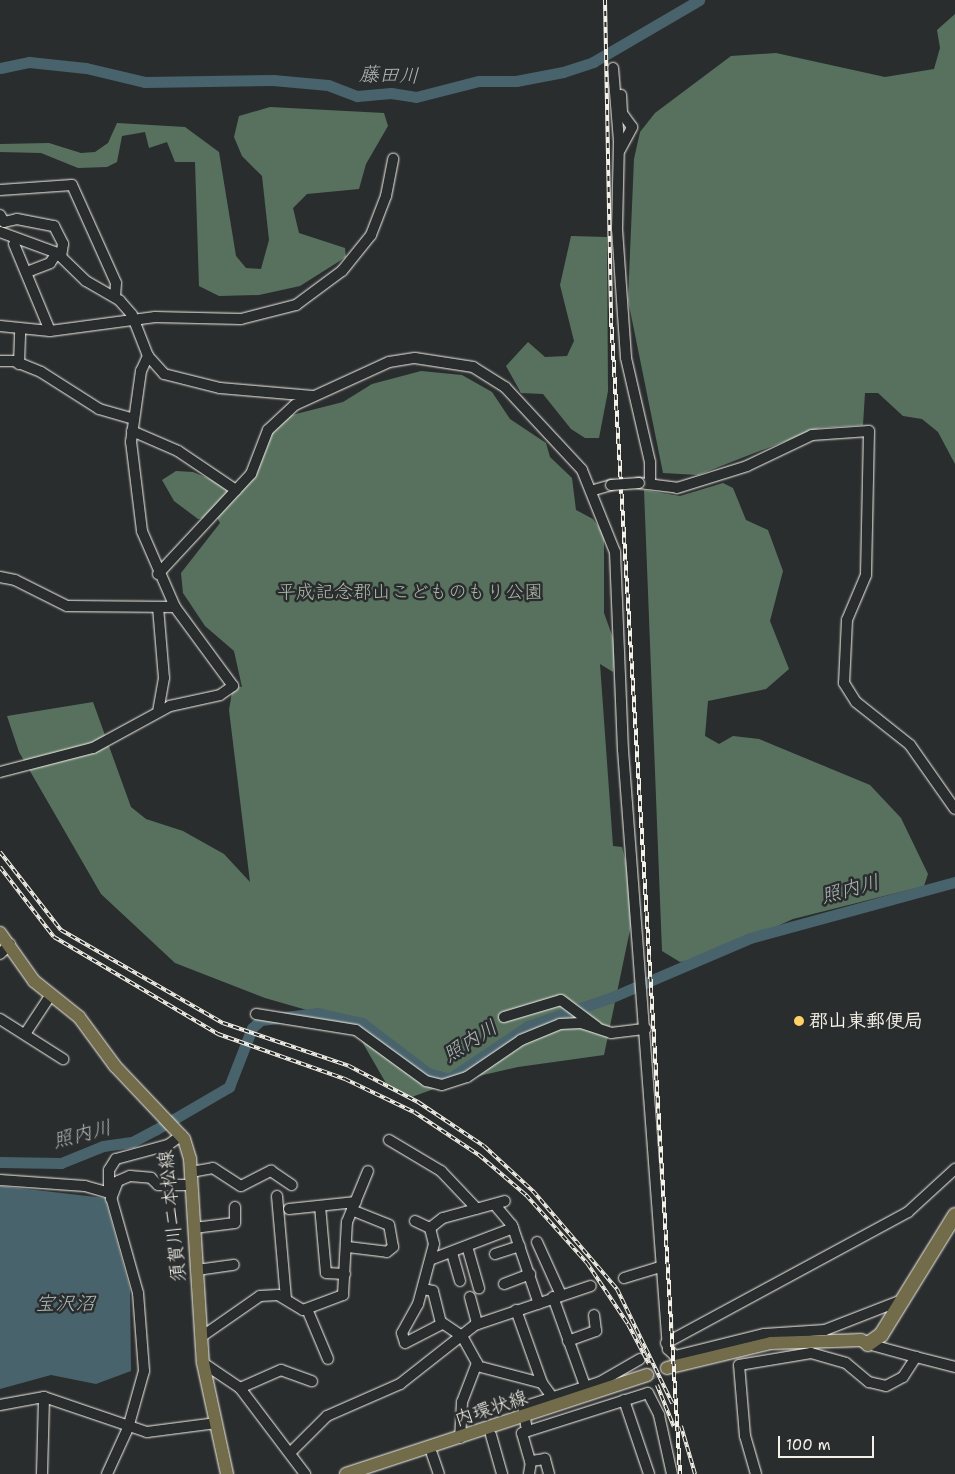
<!DOCTYPE html>
<meta charset="utf-8">
<style>
body{margin:0}
#map{position:relative;width:955px;height:1474px;overflow:hidden;background:#2a2d2e;font-family:"Shantell Sans","Klee One",sans-serif}
div>[style]{position:absolute}
[style*='--x']{left:calc(var(--x)*1px);top:calc(var(--y)*1px);width:calc(var(--w)*1px);rotate:calc(var(--a)*1deg)}
.green>*{inset:0;background:#58715f}
.water>*{inset:0;background:#48636c}
.river>*{height:11px;margin:-5.5px;padding:0 5.5px;transform-origin:5.5px;border-radius:5.5px;background:#48636c}
.major-tunnel>*{height:12px;margin-top:-6px;transform-origin:0;background:repeating-linear-gradient(90deg,#484a4a 0 12px,transparent 0 18px)}
.roads{filter:drop-shadow(0 0 1px #f4f1e8) drop-shadow(0 0 1px #f4f1e8)}
.minor>*{height:10px;margin:-5px;padding:0 5px;transform-origin:5px;border-radius:5px;background:#2a2d2e}
.major>*{height:12px;margin:-6px;padding:0 6px;transform-origin:6px;border-radius:6px;background:#726c4b}
.highway>*{height:14px;margin:-7px;padding:0 7px;transform-origin:7px;border-radius:7px;background:#726c4b}
.rail>*{height:4px;margin-top:-2px;transform-origin:0;background:repeating-linear-gradient(90deg,#2a2d2e 0 5.5px,#f4f1e8 0 11px);box-sizing:border-box;border-block:1px solid #f4f1e8}
.bridges{filter:drop-shadow(0 0 1px #f4f1e8) drop-shadow(0 0 1px #f4f1e8)}
.minor-bridge>*{height:10px;margin:-5px;padding:0 5px;transform-origin:5px;border-radius:5px;background:#2a2d2e}
.dots>*{width:14px;height:14px;translate:-50% -50%;box-sizing:border-box;border:2px solid #2a2d2e;border-radius:50%}
span{translate:-50% -50%;white-space:nowrap;text-align:center;line-height:1.15;-webkit-text-stroke:5px #2a2d2e;paint-order:stroke}
.park-label{font-size:19px;color:#aeb7aa}
.poi-label{font-size:19px;color:#f4f1e8;font-weight:700}
.left{translate:0 -50%;text-align:left}
.street-label{font-size:19px;color:#f4f1e8}
.water-label{font-size:20px;color:#afb8b6;font-style:italic}
.scale{position:absolute;left:778px;top:1436px;width:96px;height:22px;box-sizing:border-box;border:2px solid #f4f1e8;border-top:0;padding-left:6px;font-size:15px;line-height:18px;white-space:nowrap;color:#f4f1e8;-webkit-text-stroke:4px #2a2d2e;paint-order:stroke}
</style>
<div id="map">
<div class="green">
<i style="clip-path:polygon(955px 14px,955px 464px,938px 432px,922px 419px,903px 416px,878px 393px,865px 393px,863px 425px,819px 428px,698px 475px,663px 473px,628px 300px,634px 159px,640px 132px,655px 113px,731px 56px,776px 53px,885px 77px,934px 69px,940px 48px,937px 30px)"></i>
<i style="clip-path:polygon(270px 107px,384px 113px,388px 126px,366px 164px,359px 189px,307px 194px,293px 208px,299px 233px,345px 248px,346px 257px,300px 286px,259px 295px,219px 296px,199px 286px,195px 162px,175px 162px,167px 142px,149px 148px,145px 132px,122px 136px,117px 162px,107px 167px,78px 168px,41px 153px,0 152px,0 144px,49px 143px,81px 153px,95px 152px,108px 143px,117px 123px,185px 127px,219px 152px,236px 256px,246px 268px,261px 269px,269px 240px,262px 176px,242px 156px,234px 137px,239px 116px)"></i>
<i style="clip-path:polygon(571px 236px,607px 237px,608px 391px,599px 438px,585px 438px,571px 429px,543px 394px,521px 393px,506px 366px,528px 342px,545px 357px,567px 356px,574px 341px,560px 285px)"></i>
<i style="clip-path:polygon(421px 371px,462px 375px,492px 392px,510px 419px,546px 443px,550px 457px,572px 478px,576px 510px,593px 519px,604px 535px,604px 613px,617px 649px,613px 672px,600px 664px,613px 846px,622px 847px,636px 901px,604px 1055px,518px 1067px,453px 1082px,409px 1098px,390px 1090px,357px 1033px,338px 1019px,265px 998px,175px 963px,101px 894px,19px 752px,7px 716px,93px 702px,131px 807px,146px 819px,183px 831px,224px 854px,250px 882px,229px 710px,233px 686px,242px 687px,234px 651px,205px 626px,183px 593px,181px 573px,220px 523px,216px 516px,198px 519px,174px 501px,162px 480px,176px 471px,193px 472px,241px 492px,272px 432px,288px 416px,343px 402px,372px 384px)"></i>
<i style="clip-path:polygon(723px 483px,733px 488px,746px 520px,768px 530px,783px 571px,770px 621px,789px 669px,766px 689px,708px 701px,705px 736px,719px 744px,733px 736px,759px 739px,870px 785px,901px 818px,928px 874px,924px 886px,793px 919px,711px 956px,680px 962px,662px 951px,644px 490px,680px 496px)"></i>
</div>
<div class="water">
<i style="clip-path:polygon(0 1186px,105px 1198px,130px 1289px,131px 1371px,96px 1384px,51px 1375px,0 1389px)"></i>
</div>
<div class="river">
<i style="--x:0;--y:68;--w:30;--a:-12"></i>
<i style="--x:29;--y:62;--w:57;--a:6"></i>
<i style="--x:86;--y:68;--w:61;--a:13.3"></i>
<i style="--x:145;--y:82;--w:128;--a:-0.9"></i>
<i style="--x:273;--y:80;--w:55;--a:5.2"></i>
<i style="--x:328;--y:85;--w:31;--a:21"></i>
<i style="--x:357;--y:96;--w:34;--a:-5"></i>
<i style="--x:391;--y:93;--w:25;--a:9"></i>
<i style="--x:416;--y:97;--w:65;--a:-14.3"></i>
<i style="--x:479;--y:81;--w:37;--a:0"></i>
<i style="--x:516;--y:81;--w:48;--a:-10.8"></i>
<i style="--x:563;--y:72;--w:32;--a:-18"></i>
<i style="--x:593;--y:62;--w:123;--a:-30.3"></i>
<i style="--x:0;--y:1162;--w:61;--a:0.9"></i>
<i style="--x:61;--y:1163;--w:45;--a:-22"></i>
<i style="--x:103;--y:1146;--w:29;--a:-8"></i>
<i style="--x:132;--y:1142;--w:26;--a:-28"></i>
<i style="--x:155;--y:1130;--w:86;--a:-30.2"></i>
<i style="--x:229;--y:1087;--w:63;--a:-68.7"></i>
<i style="--x:252;--y:1028;--w:12;--a:-42"></i>
<i style="--x:261;--y:1020;--w:57;--a:-7"></i>
<i style="--x:318;--y:1013;--w:45;--a:12.8"></i>
<i style="--x:362;--y:1023;--w:83;--a:37.1"></i>
<i style="--x:428;--y:1073;--w:22;--a:16"></i>
<i style="--x:449;--y:1079;--w:95;--a:-33.9"></i>
<i style="--x:528;--y:1026;--w:87;--a:-18.9"></i>
<i style="--x:610;--y:998;--w:152;--a:-23.2"></i>
<i style="--x:750;--y:938;--w:213;--a:-15.3"></i>
</div>
<div class="major-tunnel">
<i style="--x:647;--y:1375;--w:21;--a:-19"></i>
</div>
<div class="roads">
<div class="minor">
<i style="--x:613;--y:68;--w:73;--a:85.3"></i>
<i style="--x:619;--y:141;--w:88;--a:91.3"></i>
<i style="--x:617;--y:229;--w:129;--a:86"></i>
<i style="--x:626;--y:358;--w:107;--a:77"></i>
<i style="--x:650;--y:462;--w:20;--a:90"></i>
<i style="--x:620;--y:150;--w:26;--a:-62"></i>
<i style="--x:632;--y:127;--w:17;--a:-126"></i>
<i style="--x:622;--y:113;--w:18;--a:-93"></i>
<i style="--x:0;--y:190;--w:72;--a:-4"></i>
<i style="--x:72;--y:185;--w:107;--a:65.8"></i>
<i style="--x:116;--y:283;--w:14;--a:94"></i>
<i style="--x:0;--y:215;--w:8;--a:60"></i>
<i style="--x:4;--y:222;--w:13;--a:-13"></i>
<i style="--x:17;--y:219;--w:38;--a:11"></i>
<i style="--x:54;--y:226;--w:20;--a:63"></i>
<i style="--x:63;--y:244;--w:12;--a:99"></i>
<i style="--x:0;--y:232;--w:61;--a:20.2"></i>
<i style="--x:57;--y:253;--w:40;--a:44"></i>
<i style="--x:86;--y:281;--w:39;--a:30"></i>
<i style="--x:120;--y:301;--w:18;--a:49"></i>
<i style="--x:132;--y:315;--w:44;--a:68.7"></i>
<i style="--x:148;--y:356;--w:24;--a:48"></i>
<i style="--x:164;--y:374;--w:58;--a:14"></i>
<i style="--x:220;--y:388;--w:93;--a:4.9"></i>
<i style="--x:14;--y:244;--w:94;--a:67.5"></i>
<i style="--x:27;--y:272;--w:25;--a:-21"></i>
<i style="--x:50;--y:263;--w:12;--a:-55"></i>
<i style="--x:0;--y:326;--w:50;--a:5.7"></i>
<i style="--x:50;--y:331;--w:106;--a:-7.6"></i>
<i style="--x:155;--y:317;--w:86;--a:1.3"></i>
<i style="--x:241;--y:319;--w:57;--a:-14.3"></i>
<i style="--x:296;--y:305;--w:57;--a:-36.5"></i>
<i style="--x:342;--y:271;--w:46;--a:-51.1"></i>
<i style="--x:371;--y:235;--w:42;--a:-69"></i>
<i style="--x:386;--y:196;--w:38;--a:-79"></i>
<i style="--x:0;--y:361;--w:14;--a:0"></i>
<i style="--x:14;--y:361;--w:29;--a:22"></i>
<i style="--x:41;--y:372;--w:69;--a:32.5"></i>
<i style="--x:99;--y:409;--w:35;--a:16"></i>
<i style="--x:19;--y:364;--w:35;--a:-88"></i>
<i style="--x:132;--y:431;--w:50;--a:23.5"></i>
<i style="--x:178;--y:451;--w:70;--a:33.9"></i>
<i style="--x:639;--y:483;--w:38;--a:7"></i>
<i style="--x:677;--y:488;--w:73;--a:-17.4"></i>
<i style="--x:747;--y:466;--w:72;--a:-25.5"></i>
<i style="--x:812;--y:435;--w:57;--a:-4"></i>
<i style="--x:869;--y:431;--w:144;--a:91.2"></i>
<i style="--x:866;--y:575;--w:49;--a:112.9"></i>
<i style="--x:847;--y:620;--w:63;--a:92.7"></i>
<i style="--x:844;--y:683;--w:22;--a:58"></i>
<i style="--x:856;--y:702;--w:69;--a:38.5"></i>
<i style="--x:910;--y:745;--w:78;--a:54.9"></i>
<i style="--x:594;--y:490;--w:18;--a:-16"></i>
<i style="--x:158;--y:574;--w:137;--a:-47.1"></i>
<i style="--x:251;--y:474;--w:47;--a:-68.9"></i>
<i style="--x:268;--y:430;--w:37;--a:-43"></i>
<i style="--x:295;--y:405;--w:103;--a:-24.6"></i>
<i style="--x:389;--y:362;--w:26;--a:-9"></i>
<i style="--x:415;--y:358;--w:59;--a:8.8"></i>
<i style="--x:473;--y:367;--w:38;--a:32"></i>
<i style="--x:505;--y:387;--w:113;--a:47.1"></i>
<i style="--x:582;--y:470;--w:88;--a:68.1"></i>
<i style="--x:615;--y:552;--w:198;--a:87.7"></i>
<i style="--x:623;--y:750;--w:601;--a:85.7"></i>
<i style="--x:668;--y:1349;--w:10;--a:45"></i>
<i style="--x:675;--y:1356;--w:92;--a:-13.9"></i>
<i style="--x:764;--y:1334;--w:61;--a:-3.8"></i>
<i style="--x:825;--y:1330;--w:83;--a:-21.3"></i>
<i style="--x:0;--y:577;--w:15;--a:11"></i>
<i style="--x:15;--y:580;--w:58;--a:26.6"></i>
<i style="--x:67;--y:606;--w:108;--a:0.5"></i>
<i style="--x:158;--y:607;--w:71;--a:85.2"></i>
<i style="--x:164;--y:678;--w:34;--a:100"></i>
<i style="--x:0;--y:772;--w:96;--a:-14.5"></i>
<i style="--x:93;--y:748;--w:88;--a:-28.6"></i>
<i style="--x:170;--y:706;--w:51;--a:-12.4"></i>
<i style="--x:220;--y:695;--w:16;--a:-35"></i>
<i style="--x:233;--y:686;--w:98;--a:-126.3"></i>
<i style="--x:175;--y:607;--w:83;--a:-113.5"></i>
<i style="--x:142;--y:531;--w:90;--a:-97"></i>
<i style="--x:131;--y:442;--w:72;--a:-82"></i>
<i style="--x:141;--y:371;--w:17;--a:-65"></i>
<i style="--x:0;--y:954;--w:14;--a:-45"></i>
<i style="--x:256;--y:1014;--w:101;--a:9.1"></i>
<i style="--x:356;--y:1030;--w:87;--a:36.1"></i>
<i style="--x:426;--y:1081;--w:16;--a:14"></i>
<i style="--x:442;--y:1085;--w:26;--a:-18"></i>
<i style="--x:467;--y:1077;--w:65;--a:-34.4"></i>
<i style="--x:521;--y:1040;--w:42;--a:-22.3"></i>
<i style="--x:560;--y:1024;--w:21;--a:-3"></i>
<i style="--x:581;--y:1023;--w:32;--a:18"></i>
<i style="--x:611;--y:1033;--w:35;--a:-7"></i>
<i style="--x:504;--y:1017;--w:59;--a:-16.6"></i>
<i style="--x:561;--y:1000;--w:45;--a:36.9"></i>
<i style="--x:0;--y:1019;--w:75;--a:32.4"></i>
<i style="--x:25;--y:1034;--w:45;--a:-56.7"></i>
<i style="--x:389;--y:1140;--w:61;--a:30.8"></i>
<i style="--x:441;--y:1171;--w:52;--a:46.5"></i>
<i style="--x:191;--y:1172;--w:22;--a:-10"></i>
<i style="--x:213;--y:1168;--w:33;--a:33"></i>
<i style="--x:241;--y:1186;--w:34;--a:-27"></i>
<i style="--x:271;--y:1171;--w:25;--a:34"></i>
<i style="--x:0;--y:1180;--w:85;--a:4"></i>
<i style="--x:85;--y:1186;--w:26;--a:16"></i>
<i style="--x:277;--y:1196;--w:102;--a:85"></i>
<i style="--x:111;--y:1199;--w:19;--a:-69"></i>
<i style="--x:118;--y:1181;--w:13;--a:-23"></i>
<i style="--x:130;--y:1176;--w:21;--a:5"></i>
<i style="--x:151;--y:1178;--w:10;--a:45"></i>
<i style="--x:158;--y:1185;--w:34;--a:0"></i>
<i style="--x:495;--y:1205;--w:26;--a:50"></i>
<i style="--x:512;--y:1225;--w:83;--a:71.1"></i>
<i style="--x:320;--y:1206;--w:67;--a:84.9"></i>
<i style="--x:326;--y:1273;--w:19;--a:3"></i>
<i style="--x:289;--y:1209;--w:67;--a:-6"></i>
<i style="--x:415;--y:1221;--w:17;--a:25"></i>
<i style="--x:430;--y:1228;--w:16;--a:76"></i>
<i style="--x:434;--y:1244;--w:62;--a:104.9"></i>
<i style="--x:418;--y:1304;--w:33;--a:119"></i>
<i style="--x:402;--y:1333;--w:10;--a:73"></i>
<i style="--x:405;--y:1343;--w:42;--a:-27.2"></i>
<i style="--x:194;--y:1228;--w:41;--a:-7"></i>
<i style="--x:235;--y:1223;--w:16;--a:-90"></i>
<i style="--x:430;--y:1228;--w:16;--a:-38"></i>
<i style="--x:443;--y:1218;--w:64;--a:-15.3"></i>
<i style="--x:537;--y:1242;--w:58;--a:65.6"></i>
<i style="--x:467;--y:1246;--w:44;--a:74.1"></i>
<i style="--x:348;--y:1247;--w:39;--a:7"></i>
<i style="--x:387;--y:1252;--w:8;--a:-40"></i>
<i style="--x:393;--y:1247;--w:22;--a:-100"></i>
<i style="--x:389;--y:1225;--w:40;--a:-158"></i>
<i style="--x:452;--y:1253;--w:29;--a:74"></i>
<i style="--x:495;--y:1254;--w:26;--a:-18"></i>
<i style="--x:432;--y:1259;--w:87;--a:-20.9"></i>
<i style="--x:197;--y:1270;--w:37;--a:-8"></i>
<i style="--x:624;--y:1278;--w:39;--a:-17"></i>
<i style="--x:504;--y:1284;--w:28;--a:-21"></i>
<i style="--x:423;--y:1289;--w:10;--a:11"></i>
<i style="--x:433;--y:1291;--w:32;--a:76"></i>
<i style="--x:441;--y:1322;--w:25;--a:34"></i>
<i style="--x:462;--y:1336;--w:31;--a:61"></i>
<i style="--x:477;--y:1363;--w:42;--a:111"></i>
<i style="--x:462;--y:1402;--w:36;--a:93"></i>
<i style="--x:470;--y:1297;--w:28;--a:75"></i>
<i style="--x:553;--y:1297;--w:95;--a:70.2"></i>
<i style="--x:307;--y:1309;--w:54;--a:67.2"></i>
<i style="--x:516;--y:1310;--w:77;--a:70.4"></i>
<i style="--x:201;--y:1337;--w:72;--a:-34.8"></i>
<i style="--x:260;--y:1296;--w:18;--a:-3"></i>
<i style="--x:278;--y:1295;--w:29;--a:31"></i>
<i style="--x:303;--y:1310;--w:43;--a:-20.6"></i>
<i style="--x:343;--y:1295;--w:73;--a:-86.9"></i>
<i style="--x:347;--y:1222;--w:55;--a:-67.6"></i>
<i style="--x:568;--y:1341;--w:30;--a:-20"></i>
<i style="--x:596;--y:1331;--w:16;--a:-97"></i>
<i style="--x:666;--y:1343;--w:275;--a:-28.4"></i>
<i style="--x:908;--y:1212;--w:64;--a:-42.5"></i>
<i style="--x:868;--y:1344;--w:50;--a:15.2"></i>
<i style="--x:203;--y:1363;--w:45;--a:34"></i>
<i style="--x:240;--y:1388;--w:108;--a:52.9"></i>
<i style="--x:477;--y:1366;--w:67;--a:14.7"></i>
<i style="--x:542;--y:1383;--w:17;--a:54"></i>
<i style="--x:240;--y:1388;--w:45;--a:-23.7"></i>
<i style="--x:281;--y:1370;--w:33;--a:20"></i>
<i style="--x:624;--y:1400;--w:78;--a:71.3"></i>
<i style="--x:0;--y:1405;--w:45;--a:-10.3"></i>
<i style="--x:44;--y:1397;--w:109;--a:18.8"></i>
<i style="--x:147;--y:1432;--w:70;--a:-7.4"></i>
<i style="--x:527;--y:1431;--w:24;--a:-99"></i>
<i style="--x:523;--y:1407;--w:81;--a:-18"></i>
<i style="--x:600;--y:1382;--w:46;--a:-29.9"></i>
<i style="--x:491;--y:1435;--w:41;--a:74.2"></i>
<i style="--x:290;--y:1453;--w:52;--a:-45"></i>
<i style="--x:327;--y:1416;--w:80;--a:-23.7"></i>
<i style="--x:400;--y:1384;--w:95;--a:-38.2"></i>
<i style="--x:475;--y:1325;--w:122;--a:-18.6"></i>
<i style="--x:432;--y:1454;--w:21;--a:71"></i>
<i style="--x:42;--y:1474;--w:77;--a:-88.5"></i>
<i style="--x:107;--y:1474;--w:51;--a:-65.5"></i>
<i style="--x:128;--y:1428;--w:59;--a:-74.3"></i>
<i style="--x:144;--y:1371;--w:78;--a:-94.4"></i>
<i style="--x:138;--y:1293;--w:107;--a:-105.7"></i>
<i style="--x:109;--y:1190;--w:20;--a:-90"></i>
<i style="--x:109;--y:1170;--w:13;--a:-58"></i>
<i style="--x:116;--y:1159;--w:54;--a:-15.1"></i>
<i style="--x:168;--y:1145;--w:17;--a:-36"></i>
<i style="--x:529;--y:1474;--w:12;--a:-81"></i>
<i style="--x:549;--y:1474;--w:16;--a:-105"></i>
<i style="--x:545;--y:1459;--w:15;--a:172"></i>
<i style="--x:530;--y:1461;--w:29;--a:-106"></i>
<i style="--x:522;--y:1433;--w:132;--a:-17.6"></i>
<i style="--x:648;--y:1393;--w:25;--a:63"></i>
<i style="--x:659;--y:1415;--w:60;--a:77.6"></i>
<i style="--x:756;--y:1474;--w:40;--a:-106"></i>
<i style="--x:745;--y:1436;--w:71;--a:-94.8"></i>
<i style="--x:739;--y:1365;--w:73;--a:-9.5"></i>
<i style="--x:811;--y:1353;--w:36;--a:16"></i>
<i style="--x:846;--y:1363;--w:30;--a:40"></i>
<i style="--x:869;--y:1382;--w:17;--a:13"></i>
<i style="--x:886;--y:1386;--w:19;--a:-28"></i>
<i style="--x:903;--y:1377;--w:24;--a:-57"></i>
<i style="--x:916;--y:1357;--w:40;--a:14.4"></i>
</div>
<div class="major">
<i style="--x:0;--y:933;--w:59;--a:54.7"></i>
<i style="--x:34;--y:981;--w:58;--a:38.7"></i>
<i style="--x:79;--y:1017;--w:61;--a:53.7"></i>
<i style="--x:115;--y:1066;--w:100;--a:46.6"></i>
<i style="--x:184;--y:1139;--w:21;--a:73"></i>
<i style="--x:190;--y:1159;--w:204;--a:86.4"></i>
<i style="--x:203;--y:1363;--w:114;--a:77.8"></i>
<i style="--x:667;--y:1368;--w:107;--a:-13.5"></i>
<i style="--x:771;--y:1343;--w:90;--a:-1.9"></i>
<i style="--x:861;--y:1340;--w:8;--a:30"></i>
<i style="--x:346;--y:1474;--w:317;--a:-18.2"></i>
</div>
<div class="highway">
<i style="--x:868;--y:1344;--w:16;--a:-35"></i>
<i style="--x:881;--y:1335;--w:141;--a:-58.3"></i>
</div>
</div>
<div class="rail">
<i style="--x:605;--y:0;--w:318;--a:88.9"></i>
<i style="--x:611;--y:318;--w:1158;--a:86.58"></i>
<i style="--x:0;--y:852;--w:99;--a:52"></i>
<i style="--x:61;--y:930;--w:187;--a:29.9"></i>
<i style="--x:223;--y:1023;--w:133;--a:18.8"></i>
<i style="--x:349;--y:1066;--w:78;--a:27.6"></i>
<i style="--x:418;--y:1102;--w:79;--a:33.7"></i>
<i style="--x:484;--y:1146;--w:67;--a:42.6"></i>
<i style="--x:533;--y:1191;--w:129;--a:49.4"></i>
<i style="--x:617;--y:1289;--w:127;--a:64.2"></i>
<i style="--x:0;--y:867;--w:88;--a:52.4"></i>
<i style="--x:54;--y:937;--w:191;--a:30.6"></i>
<i style="--x:218;--y:1034;--w:135;--a:19.5"></i>
<i style="--x:345;--y:1079;--w:76;--a:25.6"></i>
<i style="--x:414;--y:1112;--w:78;--a:33.5"></i>
<i style="--x:479;--y:1155;--w:62;--a:40.4"></i>
<i style="--x:526;--y:1195;--w:91;--a:48.1"></i>
<i style="--x:587;--y:1263;--w:73;--a:56.1"></i>
<i style="--x:628;--y:1324;--w:45;--a:62.3"></i>
<i style="--x:657;--y:1385;--w:45;--a:68"></i>
<i style="--x:681;--y:1426;--w:50;--a:73.7"></i>
</div>
<div class="bridges">
<div class="minor-bridge">
<i style="--x:611;--y:485;--w:28;--a:-4"></i>
</div>
</div>
<div class="dots">
<i style="left:799px;top:1021px;background:#ffd166"></i>
</div>
<div class="park-label">
<span style="left:410px;top:592px">平成記念郡山こどものもり公園</span>
</div>
<div class="poi-label">
<span class="left" style="left:809px;top:1021px">郡山東郵便局</span>
</div>
<div class="street-label">
<span style="left:172px;top:1216px;rotate:-96deg">須賀川二本松線</span>
<span style="left:491px;top:1408px;rotate:-18deg">内環状線</span>
</div>
<div class="water-label">
<span style="left:389px;top:75px;rotate:2deg">藤田川</span>
<span style="left:850px;top:889px;rotate:-15deg">照内川</span>
<span style="left:470px;top:1041px;rotate:-32deg">照内川</span>
<span style="left:82px;top:1134px;rotate:-14deg">照内川</span>
<span style="left:65px;top:1303px">宝沢沼</span>
</div>
<div class="scale">100 m</div>
</div>
